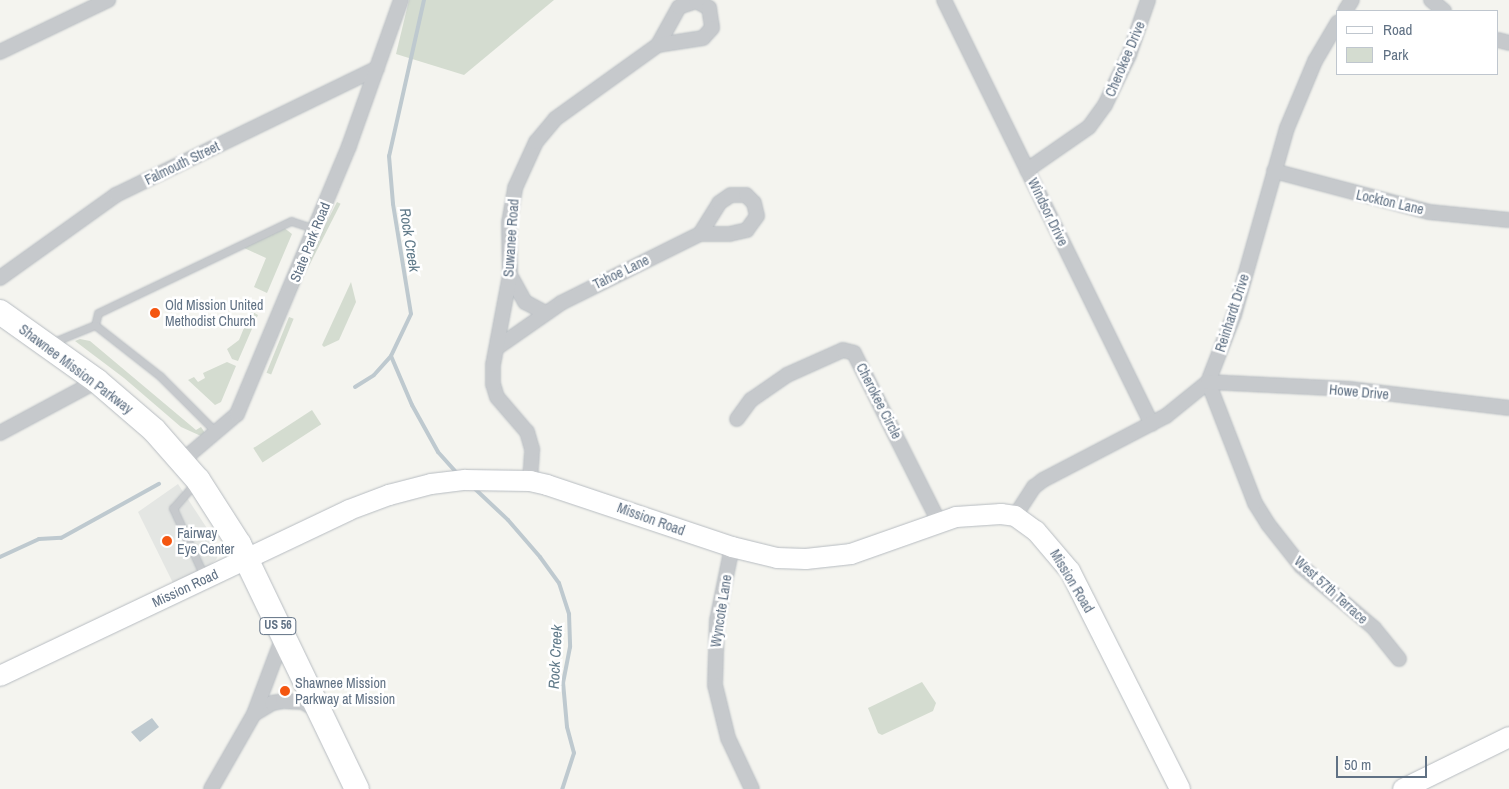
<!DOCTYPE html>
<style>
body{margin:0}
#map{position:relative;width:1509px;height:789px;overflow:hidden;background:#f4f4ef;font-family:"Archivo Narrow",sans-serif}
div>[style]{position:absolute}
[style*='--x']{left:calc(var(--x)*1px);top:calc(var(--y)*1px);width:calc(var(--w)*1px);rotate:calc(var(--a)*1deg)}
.built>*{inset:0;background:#e4e6e3}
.green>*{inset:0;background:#d4dcd0;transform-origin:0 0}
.water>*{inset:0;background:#bec9cf}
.stream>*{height:4px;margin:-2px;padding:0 2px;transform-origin:2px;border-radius:2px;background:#bec9cf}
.roads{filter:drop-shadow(0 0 1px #b7bcc1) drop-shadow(0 0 1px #b7bcc1)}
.service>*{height:7px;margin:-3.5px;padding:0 3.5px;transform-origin:3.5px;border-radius:3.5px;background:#c6c9cc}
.minor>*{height:14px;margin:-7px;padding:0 7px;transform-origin:7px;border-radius:7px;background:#c6c9cc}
.secondary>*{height:20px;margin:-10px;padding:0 10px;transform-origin:10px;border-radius:10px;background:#fff}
.trunk>*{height:24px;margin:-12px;padding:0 12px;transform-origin:12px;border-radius:12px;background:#fff}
.dots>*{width:14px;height:14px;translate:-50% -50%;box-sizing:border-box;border:2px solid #fff;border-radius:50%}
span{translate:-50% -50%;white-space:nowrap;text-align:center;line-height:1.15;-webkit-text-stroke:5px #fff;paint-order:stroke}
.shield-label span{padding:1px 4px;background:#fff;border:1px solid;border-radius:4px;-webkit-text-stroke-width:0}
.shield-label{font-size:12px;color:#607184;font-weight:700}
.street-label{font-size:14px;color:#607184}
.poi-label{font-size:14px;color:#607184}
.left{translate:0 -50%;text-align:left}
.water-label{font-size:15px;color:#607a89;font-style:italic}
.legend{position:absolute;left:1336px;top:10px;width:162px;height:65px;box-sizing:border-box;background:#fff;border:1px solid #bfc6ce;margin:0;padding:6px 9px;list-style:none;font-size:15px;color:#607184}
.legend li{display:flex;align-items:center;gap:10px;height:25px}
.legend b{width:25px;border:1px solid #bfc6ce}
.scale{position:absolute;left:1336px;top:756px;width:91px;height:22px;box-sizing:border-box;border:2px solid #607184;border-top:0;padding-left:6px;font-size:15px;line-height:18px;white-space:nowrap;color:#607184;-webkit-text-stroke:4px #fff;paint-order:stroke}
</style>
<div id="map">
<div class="built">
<i style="clip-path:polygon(178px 484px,214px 539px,219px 553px,216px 560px,209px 565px,173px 583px,138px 512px)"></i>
</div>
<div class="green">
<i style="clip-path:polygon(409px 0,554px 0,464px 75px,396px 54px)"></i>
<i style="left:337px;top:202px;width:4px;height:119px;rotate:27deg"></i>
<i style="clip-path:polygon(283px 227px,292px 234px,267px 293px,254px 287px,266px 258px,242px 247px)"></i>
<i style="clip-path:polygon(351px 282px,356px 302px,339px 340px,324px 347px,322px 345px)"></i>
<i style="clip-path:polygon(251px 311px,258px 315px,238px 361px,232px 359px,227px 349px,239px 340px)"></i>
<i style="left:289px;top:317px;width:5px;height:60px;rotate:22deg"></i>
<i style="clip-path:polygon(80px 339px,90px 341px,196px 430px,201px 427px,205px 433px,201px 436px,181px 427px,124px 378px,75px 341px)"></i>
<i style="clip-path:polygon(227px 362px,236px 366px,221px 402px,215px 405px,188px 380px,194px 377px,198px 382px,205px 378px,203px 373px)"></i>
<i style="left:312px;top:410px;width:17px;height:70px;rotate:57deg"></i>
<i style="clip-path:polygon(922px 682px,936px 703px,933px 711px,882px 735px,878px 733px,868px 708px)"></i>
</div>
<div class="water">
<i style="clip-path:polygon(152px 718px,159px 727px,140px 742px,131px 732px)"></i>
</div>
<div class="stream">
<i style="--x:424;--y:0;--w:160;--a:102.6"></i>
<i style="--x:389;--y:156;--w:48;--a:85.2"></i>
<i style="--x:393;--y:204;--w:111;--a:80.7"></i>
<i style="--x:411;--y:314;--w:47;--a:115.5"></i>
<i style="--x:391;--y:356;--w:53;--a:66.8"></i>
<i style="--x:412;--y:405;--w:54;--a:61"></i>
<i style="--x:438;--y:452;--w:30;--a:48"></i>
<i style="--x:355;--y:387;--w:22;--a:-32"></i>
<i style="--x:374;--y:375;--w:25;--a:-48"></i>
<i style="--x:473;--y:487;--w:48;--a:43.3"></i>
<i style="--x:508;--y:520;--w:49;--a:49.1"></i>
<i style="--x:540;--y:557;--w:32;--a:54"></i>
<i style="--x:559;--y:583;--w:33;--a:72"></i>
<i style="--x:569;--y:614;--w:33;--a:88"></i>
<i style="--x:570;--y:647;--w:36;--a:101"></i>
<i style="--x:563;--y:682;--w:45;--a:84.9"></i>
<i style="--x:567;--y:727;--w:27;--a:75"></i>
<i style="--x:574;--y:753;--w:38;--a:108"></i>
<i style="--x:0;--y:557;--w:43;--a:-24.8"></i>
<i style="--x:39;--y:539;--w:22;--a:-3"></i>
<i style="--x:61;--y:538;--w:112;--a:-28.9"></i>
</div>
<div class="roads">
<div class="service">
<i style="--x:95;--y:325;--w:12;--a:-76"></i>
<i style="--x:98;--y:313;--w:214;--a:-25.5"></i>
<i style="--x:291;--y:221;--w:25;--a:18"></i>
<i style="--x:51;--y:343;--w:48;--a:-22.2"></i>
<i style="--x:95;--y:325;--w:83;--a:38.1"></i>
<i style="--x:160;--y:376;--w:79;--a:45"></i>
<i style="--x:196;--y:482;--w:35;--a:131"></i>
<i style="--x:173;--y:508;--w:75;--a:65.5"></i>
</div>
<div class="minor">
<i style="--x:944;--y:0;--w:472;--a:63.9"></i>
<i style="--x:1431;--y:0;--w:17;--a:40"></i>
<i style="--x:1345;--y:11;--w:13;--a:-58"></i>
<i style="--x:1498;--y:40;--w:11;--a:15"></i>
<i style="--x:0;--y:52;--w:120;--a:-25.7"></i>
<i style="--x:1027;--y:170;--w:75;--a:-34.7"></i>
<i style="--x:1089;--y:127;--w:27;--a:-54"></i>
<i style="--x:1105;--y:105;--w:55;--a:-64.4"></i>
<i style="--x:1129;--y:55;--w:58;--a:-70.9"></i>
<i style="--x:1274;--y:171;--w:160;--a:14.8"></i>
<i style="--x:1429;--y:212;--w:80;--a:5.7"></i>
<i style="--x:510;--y:275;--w:31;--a:61"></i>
<i style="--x:525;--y:302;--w:21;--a:28"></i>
<i style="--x:0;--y:278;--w:143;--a:-35.6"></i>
<i style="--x:116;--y:195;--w:290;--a:-25.9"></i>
<i style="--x:498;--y:347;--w:77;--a:-34.9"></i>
<i style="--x:561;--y:303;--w:155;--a:-26.4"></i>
<i style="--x:700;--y:234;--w:36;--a:-58"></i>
<i style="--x:719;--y:203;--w:14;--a:-34"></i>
<i style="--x:731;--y:195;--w:15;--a:0"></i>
<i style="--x:746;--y:195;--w:11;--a:45"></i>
<i style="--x:754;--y:203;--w:13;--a:77"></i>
<i style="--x:757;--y:216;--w:17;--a:126"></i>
<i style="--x:747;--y:230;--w:18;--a:167"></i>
<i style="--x:729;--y:234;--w:29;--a:180"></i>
<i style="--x:737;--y:419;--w:24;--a:-54"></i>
<i style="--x:751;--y:400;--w:44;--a:-34.8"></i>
<i style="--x:787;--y:375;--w:61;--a:-24.1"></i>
<i style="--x:843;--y:350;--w:11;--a:15"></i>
<i style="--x:854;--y:353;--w:189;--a:63.3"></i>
<i style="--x:0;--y:433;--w:110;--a:-28.2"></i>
<i style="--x:183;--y:460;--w:71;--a:-40.4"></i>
<i style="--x:237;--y:414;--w:290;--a:-67.3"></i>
<i style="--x:349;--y:146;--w:155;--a:-70.4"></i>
<i style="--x:530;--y:481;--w:32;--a:-86"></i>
<i style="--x:532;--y:449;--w:18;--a:-106"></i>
<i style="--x:527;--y:432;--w:46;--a:-130.6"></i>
<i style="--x:497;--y:397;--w:14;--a:-107"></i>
<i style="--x:493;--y:384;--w:19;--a:-90"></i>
<i style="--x:493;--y:365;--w:92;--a:-79.3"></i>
<i style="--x:510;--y:275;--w:52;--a:-91.1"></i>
<i style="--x:509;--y:223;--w:36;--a:-80"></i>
<i style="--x:515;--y:188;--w:51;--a:-65.5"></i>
<i style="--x:536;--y:142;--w:30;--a:-50"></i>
<i style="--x:555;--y:119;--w:127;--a:-35.7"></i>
<i style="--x:658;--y:45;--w:43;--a:-61.1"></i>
<i style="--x:679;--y:7;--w:18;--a:-19"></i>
<i style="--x:696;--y:1;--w:15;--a:28"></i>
<i style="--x:709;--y:8;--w:20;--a:81"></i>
<i style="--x:712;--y:28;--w:13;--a:132"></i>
<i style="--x:703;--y:38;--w:46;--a:171.2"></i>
<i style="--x:1015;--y:516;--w:35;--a:-57"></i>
<i style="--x:1034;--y:487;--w:11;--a:-38"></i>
<i style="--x:1043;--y:480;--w:139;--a:-27.5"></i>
<i style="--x:1166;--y:416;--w:54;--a:-39"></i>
<i style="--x:1208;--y:382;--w:72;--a:-68.8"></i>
<i style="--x:1234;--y:315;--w:194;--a:-74.2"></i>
<i style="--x:1287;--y:128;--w:73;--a:-67.3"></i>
<i style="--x:1315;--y:61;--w:45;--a:-59.5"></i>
<i style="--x:732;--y:547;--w:76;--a:101.5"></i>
<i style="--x:717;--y:621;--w:64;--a:91.8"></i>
<i style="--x:715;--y:685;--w:55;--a:76.2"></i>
<i style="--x:728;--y:738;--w:56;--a:64.8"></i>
<i style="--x:1399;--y:659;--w:40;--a:-129"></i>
<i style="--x:1374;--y:628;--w:96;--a:-139.7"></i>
<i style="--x:1301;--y:566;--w:53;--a:-128.2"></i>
<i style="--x:1268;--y:524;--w:25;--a:-122"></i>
<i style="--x:1255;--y:503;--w:130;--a:-111.2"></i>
<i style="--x:1208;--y:382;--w:142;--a:2.8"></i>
<i style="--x:1350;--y:389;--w:160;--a:6.8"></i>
<i style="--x:254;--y:714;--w:21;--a:-31"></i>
<i style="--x:272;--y:703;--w:11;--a:-10"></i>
<i style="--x:283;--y:701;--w:20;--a:3"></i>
<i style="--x:303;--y:702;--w:17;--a:31"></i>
<i style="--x:211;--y:789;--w:86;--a:-60.2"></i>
<i style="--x:254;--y:714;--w:82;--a:-69.4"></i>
</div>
<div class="secondary">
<i style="--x:0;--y:676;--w:386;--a:-25.4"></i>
<i style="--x:349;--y:510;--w:43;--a:-20.6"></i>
<i style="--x:389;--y:495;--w:43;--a:-14.7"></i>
<i style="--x:431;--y:484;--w:34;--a:-7"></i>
<i style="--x:465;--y:480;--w:65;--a:0.9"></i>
<i style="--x:530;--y:481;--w:17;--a:13"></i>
<i style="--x:547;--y:485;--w:195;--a:18.5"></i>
<i style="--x:732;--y:547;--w:46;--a:13.7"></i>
<i style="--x:777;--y:558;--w:29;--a:2"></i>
<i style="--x:806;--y:559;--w:45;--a:-6.3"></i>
<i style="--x:851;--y:554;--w:111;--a:-19.4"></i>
<i style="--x:956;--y:517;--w:45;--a:-3.8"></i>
<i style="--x:1001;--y:514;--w:14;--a:8"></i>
<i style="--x:1015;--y:516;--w:26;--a:36"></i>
<i style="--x:1036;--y:531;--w:52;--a:49.6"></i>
<i style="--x:1070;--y:571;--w:244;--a:63.2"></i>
<i style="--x:1403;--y:789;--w:118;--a:-26.1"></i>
</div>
<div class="trunk">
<i style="--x:0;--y:312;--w:119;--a:35.4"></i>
<i style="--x:97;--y:381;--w:75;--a:40.7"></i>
<i style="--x:154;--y:430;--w:67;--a:48.7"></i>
<i style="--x:198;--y:480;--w:76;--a:57.4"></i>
<i style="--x:239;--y:544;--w:272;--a:64.3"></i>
</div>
</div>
<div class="dots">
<i style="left:155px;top:313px;background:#f45610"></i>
<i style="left:167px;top:541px;background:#f45610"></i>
<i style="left:285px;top:691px;background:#f45610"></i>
</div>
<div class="shield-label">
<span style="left:278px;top:626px">US 56</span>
</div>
<div class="street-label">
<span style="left:1125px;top:59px;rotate:-67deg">Cherokee Drive</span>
<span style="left:182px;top:163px;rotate:-26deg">Falmouth Street</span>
<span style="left:1390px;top:202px;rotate:13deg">Lockton Lane</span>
<span style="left:1048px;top:212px;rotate:64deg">Windsor Drive</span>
<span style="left:511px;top:238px;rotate:-86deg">Suwanee Road</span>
<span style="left:310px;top:242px;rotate:-68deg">State Park Road</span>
<span style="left:621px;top:272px;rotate:-26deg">Tahoe Lane</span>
<span style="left:1232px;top:313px;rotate:-72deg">Reinhardt Drive</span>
<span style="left:76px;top:369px;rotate:37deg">Shawnee Mission Parkway</span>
<span style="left:1359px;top:392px;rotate:5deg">Howe Drive</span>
<span style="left:879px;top:401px;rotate:63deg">Cherokee Circle</span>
<span style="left:651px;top:519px;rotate:20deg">Mission Road</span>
<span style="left:1072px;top:581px;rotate:59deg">Mission Road</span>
<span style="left:185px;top:588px;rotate:-25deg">Mission Road</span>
<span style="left:1331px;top:590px;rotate:42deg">West 57th Terrace</span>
<span style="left:721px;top:611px;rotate:-81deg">Wyncote Lane</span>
</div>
<div class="poi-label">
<span class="left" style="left:165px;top:313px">Old Mission United<br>Methodist Church</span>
<span class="left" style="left:177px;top:541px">Fairway<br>Eye Center</span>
<span class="left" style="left:295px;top:691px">Shawnee Mission<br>Parkway at Mission</span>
</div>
<div class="water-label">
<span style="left:410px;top:240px;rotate:81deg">Rock Creek</span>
<span style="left:555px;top:657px;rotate:-87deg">Rock Creek</span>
</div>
<ul class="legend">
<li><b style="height:6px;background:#fff"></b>Road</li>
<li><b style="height:14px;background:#d4dcd0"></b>Park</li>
</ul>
<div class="scale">50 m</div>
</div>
